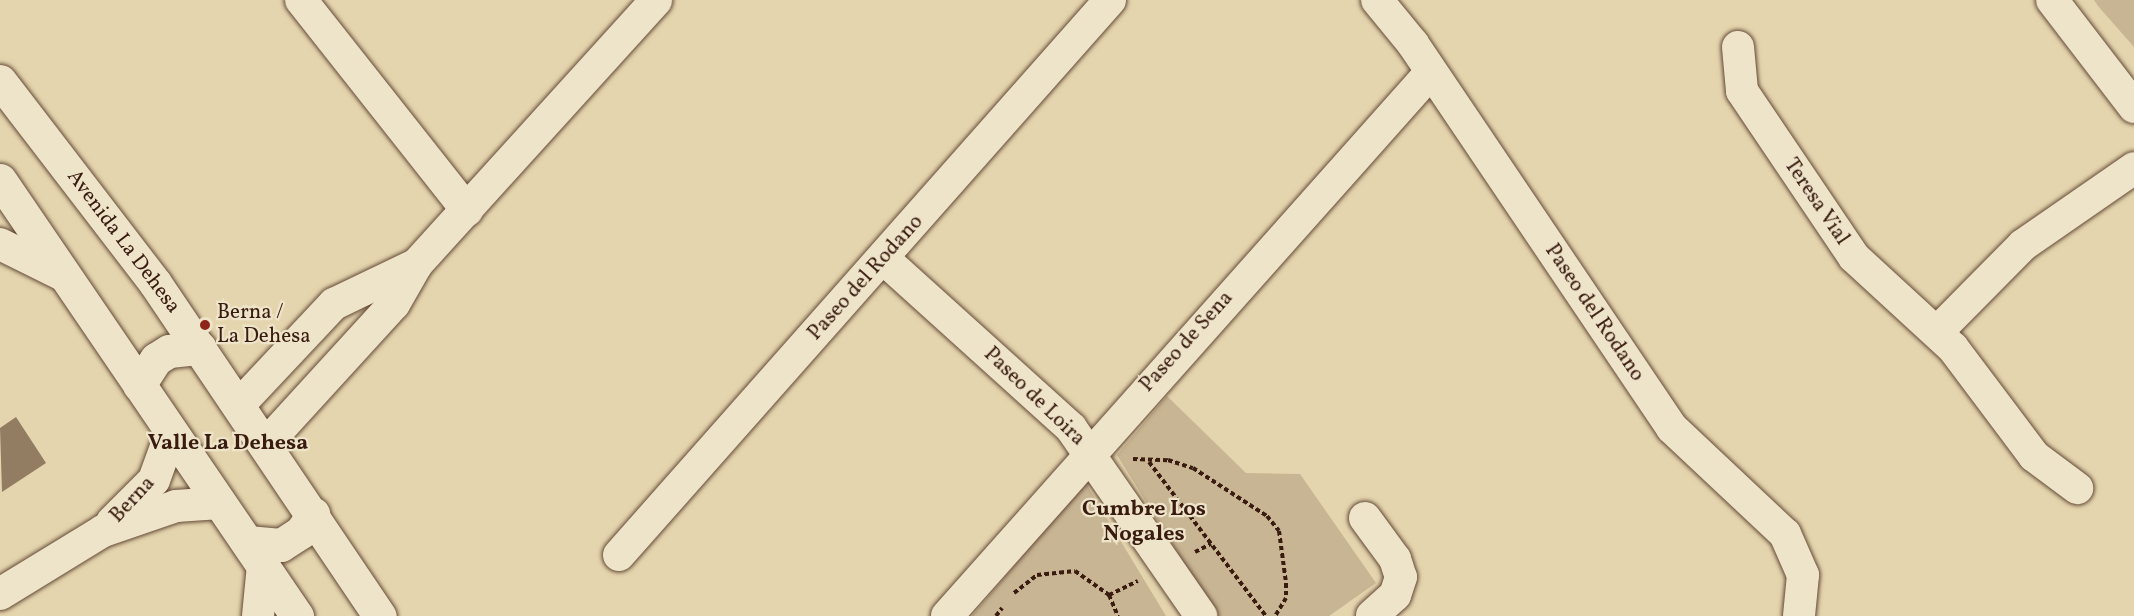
<!DOCTYPE html>
<style>
body{margin:0}
#map{position:relative;width:2134px;height:616px;overflow:hidden;background:#e5d5ae;font-family:Vollkorn,serif}
div>[style]{position:absolute}
[style*='--x']{left:calc(var(--x)*1px);top:calc(var(--y)*1px);width:calc(var(--w)*1px);rotate:calc(var(--a)*1deg)}
.green>*{inset:0;background:#c8b593}
.building>*{inset:0;background:#927c62}
.path>*{height:4px;margin-top:-2px;transform-origin:0;background:repeating-linear-gradient(90deg,#391b0f 0 4.5px,transparent 0 7.5px)}
.roads{filter:drop-shadow(0 0 2px #644a37) drop-shadow(0 0 2px #644a37)}
.street>*{height:32px;margin:-16px;padding:0 16px;transform-origin:16px;border-radius:16px;background:#eee4ca}
.secondary>*{height:33px;margin:-16.5px;padding:0 16.5px;transform-origin:16.5px;border-radius:16.5px;background:#eee4ca}
.dots>*{width:16px;height:16px;translate:-50% -50%;box-sizing:border-box;border:3px solid #eee4ca;border-radius:50%}
span{translate:-50% -50%;white-space:nowrap;text-align:center;line-height:1.15;-webkit-text-stroke:4.5px #eee4ca;paint-order:stroke}
.street-label{font-size:21px;color:#391b0f}
.poi-label{font-size:21px;color:#391b0f}
.left{translate:0 -50%;text-align:left}
.neighbourhood-label{font-size:22px;color:#391b0f;font-weight:700}
</style>
<div id="map">
<div class="green">
<i style="clip-path:polygon(2094px 0,2134px 0,2134px 47px,2098px 6px)"></i>
<i style="clip-path:polygon(1167px 396px,1246px 473px,1300px 474px,1376px 583px,1329px 616px,1217px 616px,1117px 455px)"></i>
<i style="clip-path:polygon(1085px 482px,1166px 616px,972px 616px)"></i>
</div>
<div class="building">
<i style="clip-path:polygon(16px 417px,46px 463px,2px 492px,0 428px)"></i>
</div>
<div class="path">
<i style="--x:1133;--y:459;--w:35;--a:2"></i>
<i style="--x:1168;--y:460;--w:26;--a:18"></i>
<i style="--x:1193;--y:468;--w:88;--a:33"></i>
<i style="--x:1267;--y:516;--w:19;--a:51"></i>
<i style="--x:1279;--y:531;--w:52;--a:82.3"></i>
<i style="--x:1286;--y:583;--w:15;--a:90"></i>
<i style="--x:1286;--y:598;--w:21;--a:121"></i>
<i style="--x:1149;--y:462;--w:193;--a:52.8"></i>
<i style="--x:1195;--y:552;--w:18;--a:-27"></i>
<i style="--x:1014;--y:593;--w:29;--a:-38"></i>
<i style="--x:1037;--y:575;--w:38;--a:-6"></i>
<i style="--x:1075;--y:571;--w:42;--a:35.2"></i>
<i style="--x:1109;--y:595;--w:23;--a:67"></i>
<i style="--x:1109;--y:595;--w:32;--a:-26"></i>
<i style="--x:996;--y:616;--w:10;--a:-53"></i>
</div>
<div class="roads">
<div class="street">
<i style="--x:301;--y:0;--w:268;--a:51.7"></i>
<i style="--x:1377;--y:0;--w:57;--a:50.7"></i>
<i style="--x:1413;--y:44;--w:463;--a:56"></i>
<i style="--x:1672;--y:428;--w:155;--a:43.2"></i>
<i style="--x:1785;--y:534;--w:45;--a:66.3"></i>
<i style="--x:1803;--y:575;--w:41;--a:95.6"></i>
<i style="--x:2052;--y:0;--w:135;--a:52.5"></i>
<i style="--x:1738;--y:47;--w:44;--a:84.8"></i>
<i style="--x:1742;--y:91;--w:200;--a:56"></i>
<i style="--x:1854;--y:257;--w:134;--a:42.6"></i>
<i style="--x:1953;--y:348;--w:135;--a:53.1"></i>
<i style="--x:2034;--y:456;--w:54;--a:36.7"></i>
<i style="--x:0;--y:244;--w:72;--a:26.2"></i>
<i style="--x:884;--y:259;--w:252;--a:42.1"></i>
<i style="--x:1071;--y:428;--w:229;--a:55.3"></i>
<i style="--x:1937;--y:332;--w:122;--a:-45.3"></i>
<i style="--x:2023;--y:245;--w:135;--a:-34.7"></i>
<i style="--x:239;--y:405;--w:139;--a:-46.8"></i>
<i style="--x:334;--y:304;--w:92;--a:-25.7"></i>
<i style="--x:266;--y:444;--w:190;--a:-47.6"></i>
<i style="--x:394;--y:304;--w:46;--a:-60.1"></i>
<i style="--x:417;--y:264;--w:356;--a:-47.8"></i>
<i style="--x:1365;--y:518;--w:51;--a:53.8"></i>
<i style="--x:1395;--y:559;--w:19;--a:72"></i>
<i style="--x:1401;--y:577;--w:19;--a:108"></i>
<i style="--x:1395;--y:595;--w:31;--a:138"></i>
<i style="--x:112;--y:522;--w:59;--a:-45"></i>
<i style="--x:154;--y:480;--w:50;--a:-70.1"></i>
<i style="--x:619;--y:555;--w:741;--a:-48.5"></i>
<i style="--x:0;--y:594;--w:121;--a:-31.5"></i>
<i style="--x:103;--y:531;--w:77;--a:-18.9"></i>
<i style="--x:176;--y:506;--w:44;--a:-3.9"></i>
<i style="--x:258;--y:616;--w:51;--a:-84.4"></i>
<i style="--x:947;--y:616;--w:728;--a:-48.34"></i>
</div>
<div class="secondary">
<i style="--x:0;--y:81;--w:255;--a:52.5"></i>
<i style="--x:155;--y:283;--w:402;--a:56"></i>
<i style="--x:0;--y:180;--w:528;--a:55.74"></i>
<i style="--x:139;--y:385;--w:31;--a:-57"></i>
<i style="--x:156;--y:359;--w:15;--a:-32"></i>
<i style="--x:169;--y:351;--w:31;--a:-6"></i>
<i style="--x:247;--y:542;--w:34;--a:5"></i>
<i style="--x:281;--y:545;--w:24;--a:-33"></i>
<i style="--x:301;--y:532;--w:22;--a:-56"></i>
</div>
</div>
<div class="dots">
<i style="left:205px;top:325px;background:#8f2418"></i>
</div>
<div class="street-label">
<span style="left:1816px;top:202px;rotate:56deg">Teresa Vial</span>
<span style="left:123px;top:242px;rotate:53deg">Avenida La Dehesa</span>
<span style="left:866px;top:278px;rotate:-48deg">Paseo del Rodano</span>
<span style="left:1594px;top:313px;rotate:56deg">Paseo del Rodano</span>
<span style="left:1187px;top:342px;rotate:-48deg">Paseo de Sena</span>
<span style="left:1034px;top:397px;rotate:44deg">Paseo de Loira</span>
<span style="left:133px;top:500px;rotate:-47deg">Berna</span>
</div>
<div class="poi-label">
<span class="left" style="left:217px;top:325px">Berna /<br>La Dehesa</span>
</div>
<div class="neighbourhood-label">
<span style="left:228px;top:444px">Valle La Dehesa</span>
<span style="left:1144px;top:522px">Cumbre Los<br>Nogales</span>
</div>
</div>
